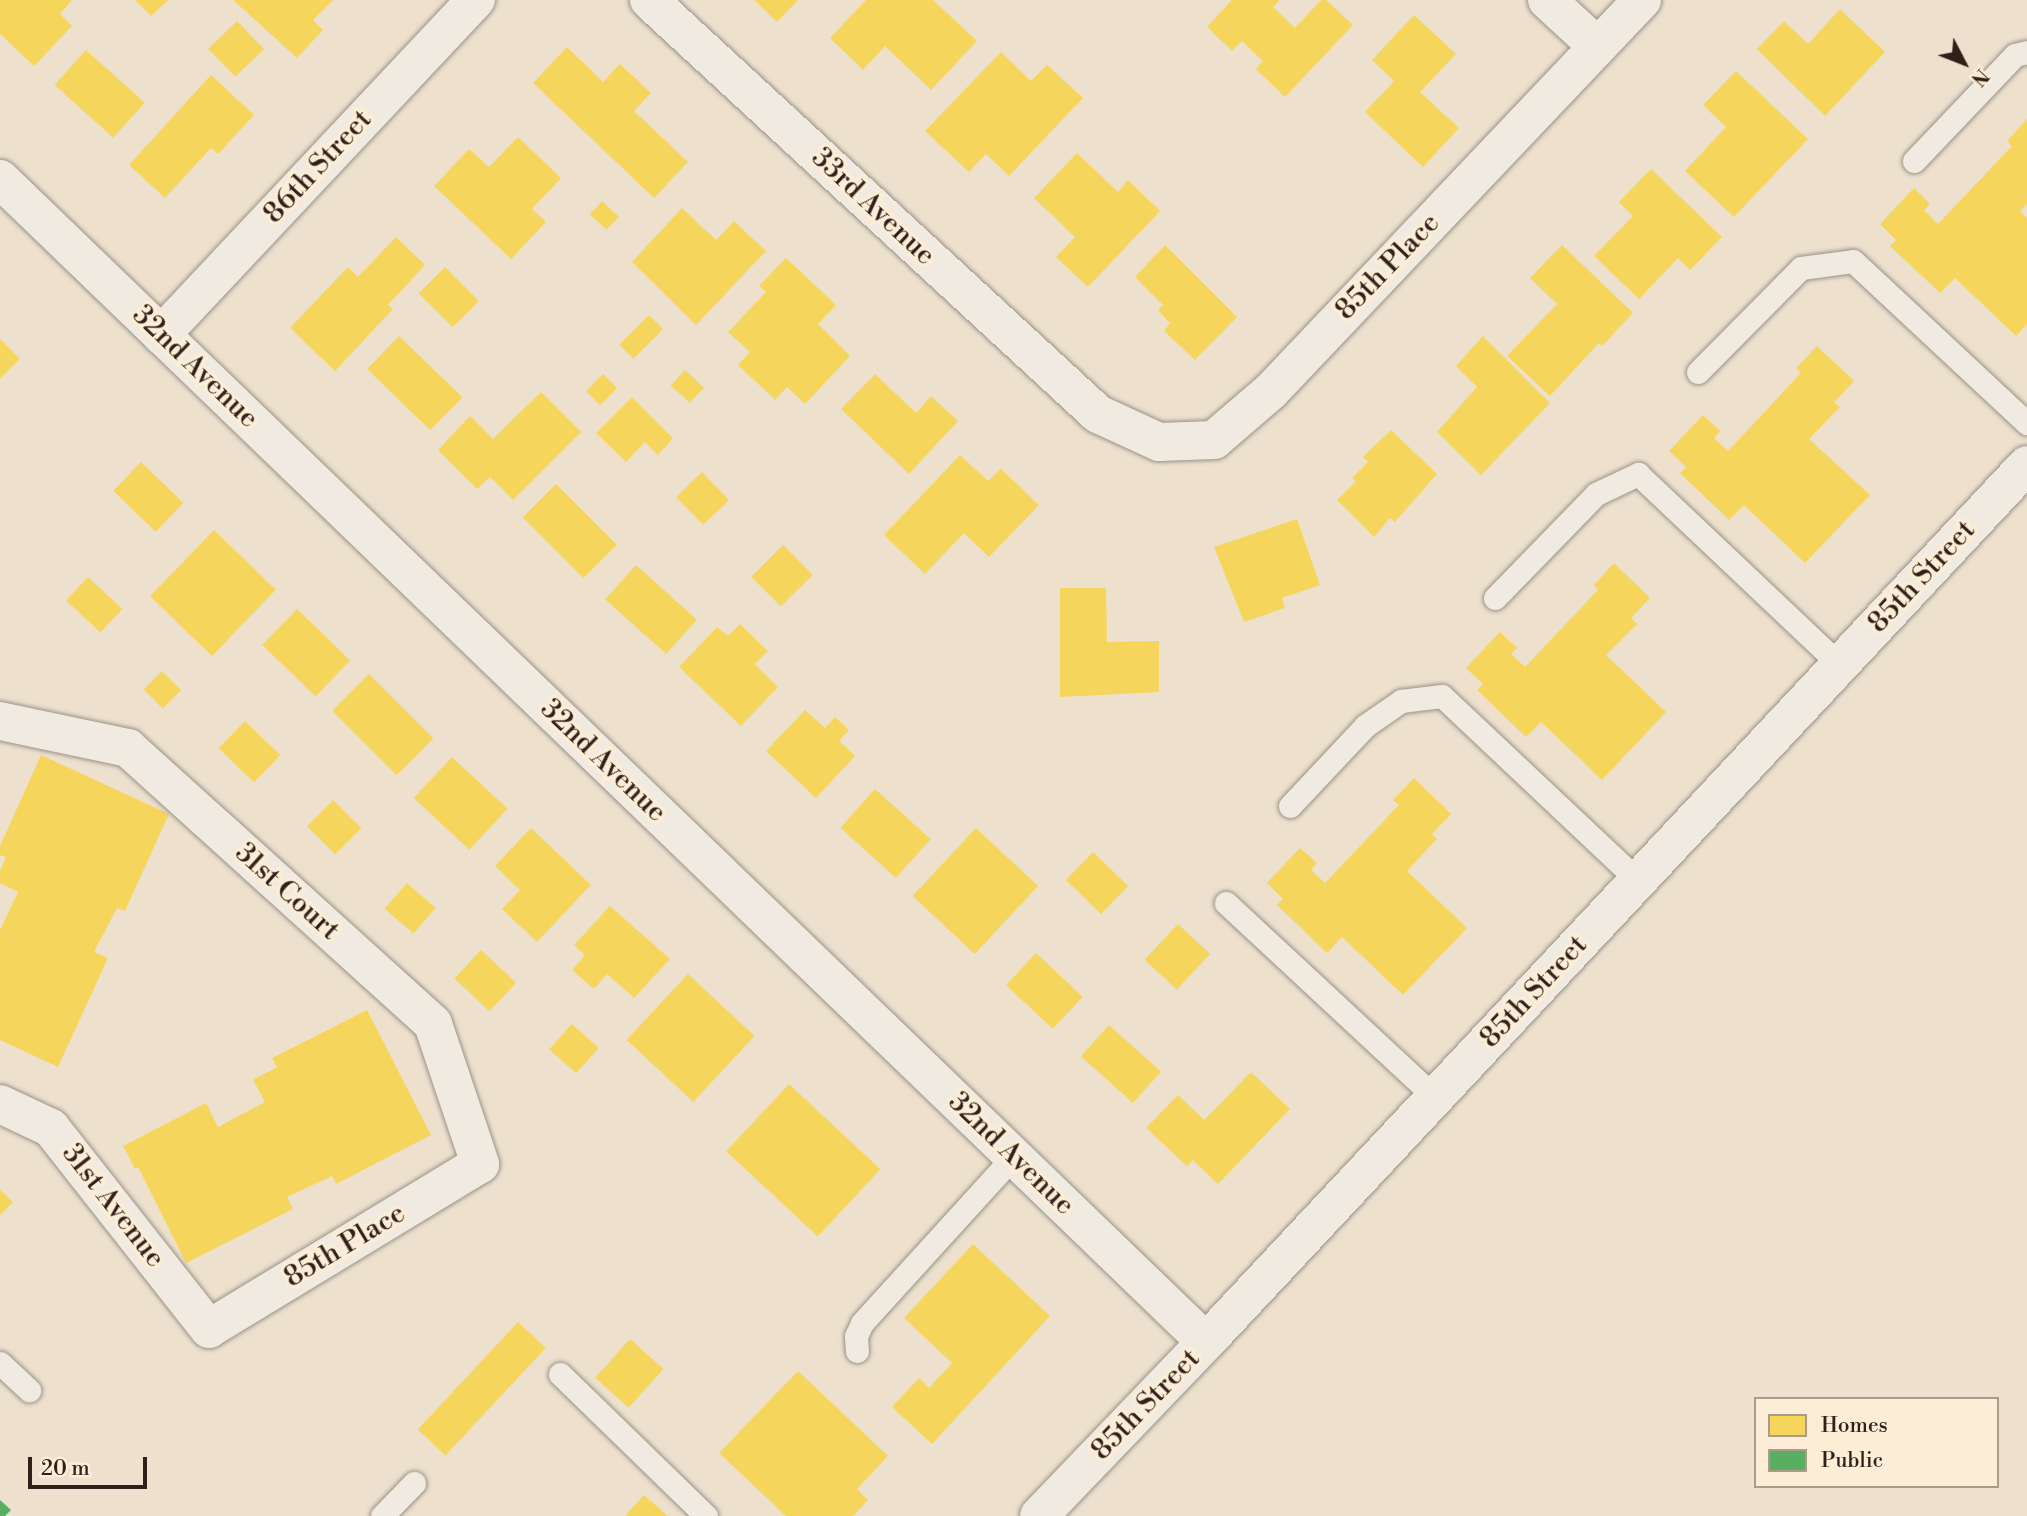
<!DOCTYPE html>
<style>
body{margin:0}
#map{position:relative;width:2027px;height:1516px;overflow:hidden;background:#ede1ce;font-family:"Libre Bodoni",serif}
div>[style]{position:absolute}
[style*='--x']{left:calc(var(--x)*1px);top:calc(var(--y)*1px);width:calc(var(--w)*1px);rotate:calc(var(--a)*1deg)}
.homes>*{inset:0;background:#f6d55c;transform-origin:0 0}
.public>*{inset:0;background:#5aae61}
.roads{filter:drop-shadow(0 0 2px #9b9288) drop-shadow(0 0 2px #9b9288)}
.service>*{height:23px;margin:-11.5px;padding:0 11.5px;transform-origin:11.5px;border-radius:11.5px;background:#f0eae0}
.minor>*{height:38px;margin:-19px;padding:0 19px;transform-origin:19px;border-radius:19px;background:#f0eae0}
.tertiary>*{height:38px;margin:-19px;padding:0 19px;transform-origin:19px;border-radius:19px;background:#f0eae0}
span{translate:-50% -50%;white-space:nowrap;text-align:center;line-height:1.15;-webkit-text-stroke:7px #fcedd7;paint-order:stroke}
.street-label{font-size:28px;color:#30201a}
.legend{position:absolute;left:1754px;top:1397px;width:245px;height:91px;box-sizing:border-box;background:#fcedd7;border:2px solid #aa9b8b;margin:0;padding:9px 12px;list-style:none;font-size:21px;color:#30201a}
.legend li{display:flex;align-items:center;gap:14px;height:35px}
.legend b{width:35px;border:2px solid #aa9b8b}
.north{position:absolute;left:1929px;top:28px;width:70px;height:70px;-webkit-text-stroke:5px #fcedd7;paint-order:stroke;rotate:132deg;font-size:19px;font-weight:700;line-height:28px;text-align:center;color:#30201a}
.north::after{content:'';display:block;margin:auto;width:24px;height:32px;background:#30201a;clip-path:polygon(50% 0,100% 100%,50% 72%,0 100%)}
.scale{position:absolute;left:28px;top:1457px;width:119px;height:32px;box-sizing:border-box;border:4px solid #30201a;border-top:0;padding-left:9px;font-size:21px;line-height:24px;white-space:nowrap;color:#30201a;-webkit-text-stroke:5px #fcedd7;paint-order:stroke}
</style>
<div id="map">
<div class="homes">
<i style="clip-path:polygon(0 0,72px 0,60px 14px,72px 26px,34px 66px,0 34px)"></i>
<i style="clip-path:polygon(135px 0,168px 0,151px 16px)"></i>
<i style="clip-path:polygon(233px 0,333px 0,313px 20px,323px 30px,297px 58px)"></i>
<i style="clip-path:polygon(754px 0,798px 0,777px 22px)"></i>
<i style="clip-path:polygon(866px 0,933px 0,977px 41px,931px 90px,885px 46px,863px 70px,830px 38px)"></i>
<i style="clip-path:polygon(1232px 0,1280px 0,1273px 7px,1295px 28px,1321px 0,1326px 0,1353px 25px,1285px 97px,1256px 69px,1263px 61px,1242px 41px,1232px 51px,1207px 27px)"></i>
<i style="clip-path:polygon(1840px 9px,1885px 52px,1825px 116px,1757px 49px,1784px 21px,1808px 44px)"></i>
<i style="clip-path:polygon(1414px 15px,1456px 54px,1420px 92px,1459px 128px,1423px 167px,1365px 112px,1394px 81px,1372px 60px)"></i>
<i style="left:237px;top:21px;width:39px;height:40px;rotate:46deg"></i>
<i style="clip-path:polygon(567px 47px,603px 82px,620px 64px,651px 93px,634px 111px,688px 162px,654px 198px,533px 83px)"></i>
<i style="left:86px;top:50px;width:79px;height:47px;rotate:42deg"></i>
<i style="clip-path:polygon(1001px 52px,1031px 81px,1047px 65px,1083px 98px,1009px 176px,986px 154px,969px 172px,925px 131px)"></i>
<i style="clip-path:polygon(1736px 71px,1808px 139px,1734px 217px,1685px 171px,1726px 127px,1703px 105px)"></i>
<i style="clip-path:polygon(211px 75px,254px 115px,218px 154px,211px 148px,165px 198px,129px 165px)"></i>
<i style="clip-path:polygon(2027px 119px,2027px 204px,2020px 211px,2027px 218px,2027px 324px,2016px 336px,1955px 278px,1940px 293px,1890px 246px,1896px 240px,1880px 224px,1914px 188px,1930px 204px,1924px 210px,1938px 224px,2012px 146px,2007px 141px)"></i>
<i style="clip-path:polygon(518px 137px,561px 178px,532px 209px,546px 222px,511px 259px,434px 186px,469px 149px,489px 167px)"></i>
<i style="clip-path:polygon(1077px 153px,1118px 192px,1128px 180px,1160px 211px,1088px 287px,1056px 257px,1075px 237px,1034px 198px)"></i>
<i style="clip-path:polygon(1651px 169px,1722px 237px,1690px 270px,1678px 258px,1639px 299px,1594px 256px,1633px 216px,1619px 202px)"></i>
<i style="left:602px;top:201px;width:23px;height:18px;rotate:43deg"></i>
<i style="clip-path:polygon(682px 208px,716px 240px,734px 221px,766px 251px,696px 325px,632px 262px)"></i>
<i style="clip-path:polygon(396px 237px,425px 265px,388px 305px,393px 309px,335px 371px,290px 328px,348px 267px,358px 277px)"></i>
<i style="clip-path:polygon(1165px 245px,1237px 317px,1195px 360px,1164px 331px,1170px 323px,1158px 310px,1163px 305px,1135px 277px)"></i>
<i style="clip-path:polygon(1562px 245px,1633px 313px,1602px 346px,1599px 343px,1550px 396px,1507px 356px,1557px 304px,1530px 278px)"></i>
<i style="clip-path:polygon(786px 258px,836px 305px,818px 324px,850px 356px,805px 404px,787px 387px,775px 400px,738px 365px,750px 352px,728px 332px,766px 292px,759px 286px)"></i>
<i style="left:445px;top:267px;width:48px;height:37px;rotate:45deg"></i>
<i style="left:649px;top:315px;width:20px;height:42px;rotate:45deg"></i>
<i style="left:399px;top:336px;width:88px;height:46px;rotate:44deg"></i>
<i style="clip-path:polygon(1483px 336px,1550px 403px,1481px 475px,1437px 432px,1477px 387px,1456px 366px)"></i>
<i style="clip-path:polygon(0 339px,20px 359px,0 379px)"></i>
<i style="clip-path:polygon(1817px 346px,1854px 381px,1834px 402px,1840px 407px,1809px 439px,1870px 495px,1805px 563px,1744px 505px,1729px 520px,1680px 473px,1686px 467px,1669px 451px,1703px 415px,1720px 431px,1714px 438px,1728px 451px,1801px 373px,1796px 368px)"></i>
<i style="left:685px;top:370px;width:26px;height:21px;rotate:43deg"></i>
<i style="left:603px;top:374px;width:20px;height:24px;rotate:45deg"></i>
<i style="clip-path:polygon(875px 374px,916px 413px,931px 396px,958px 421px,909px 474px,841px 409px)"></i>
<i style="clip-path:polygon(541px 392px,581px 432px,513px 500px,490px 477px,477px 489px,438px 450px,470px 416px,493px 439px)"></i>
<i style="clip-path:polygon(632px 397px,673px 438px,658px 455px,645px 442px,626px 462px,596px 433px)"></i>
<i style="clip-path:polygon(1391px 430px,1437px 474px,1395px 522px,1390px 518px,1374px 537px,1337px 500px,1356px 481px,1352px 478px,1368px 462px,1363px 457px)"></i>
<i style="clip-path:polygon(960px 455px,988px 481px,1001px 469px,1039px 505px,989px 557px,964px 533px,925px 574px,884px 535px)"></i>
<i style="left:141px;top:462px;width:59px;height:40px;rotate:44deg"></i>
<i style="left:702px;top:472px;width:39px;height:36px;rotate:46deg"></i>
<i style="left:556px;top:484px;width:86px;height:47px;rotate:45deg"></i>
<i style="clip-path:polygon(1297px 519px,1320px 585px,1282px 598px,1285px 608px,1244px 622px,1214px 547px)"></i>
<i style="left:214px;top:530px;width:86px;height:92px;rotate:44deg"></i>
<i style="left:783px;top:545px;width:42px;height:45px;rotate:45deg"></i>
<i style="clip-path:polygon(1614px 563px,1650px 598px,1631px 618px,1637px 624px,1606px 655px,1666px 712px,1602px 780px,1541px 722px,1526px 737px,1477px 690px,1483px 684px,1466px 668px,1500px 632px,1517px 648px,1511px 654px,1525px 667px,1598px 590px,1594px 585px)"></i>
<i style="left:636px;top:565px;width:82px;height:46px;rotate:42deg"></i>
<i style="left:88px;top:577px;width:47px;height:32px;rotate:43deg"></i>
<i style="clip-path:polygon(1060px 588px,1106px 588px,1107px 642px,1159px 641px,1159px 692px,1060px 697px)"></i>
<i style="left:297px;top:609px;width:74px;height:50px;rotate:44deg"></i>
<i style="clip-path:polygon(740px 624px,768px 651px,755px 664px,778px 687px,741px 726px,679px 667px,717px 627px,728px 636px)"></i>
<i style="left:162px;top:671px;width:27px;height:26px;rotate:45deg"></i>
<i style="left:369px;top:674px;width:91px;height:52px;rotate:45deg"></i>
<i style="clip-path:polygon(805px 710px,825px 728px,835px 717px,849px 730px,839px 741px,855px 756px,816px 798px,766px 751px)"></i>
<i style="left:245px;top:721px;width:49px;height:38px;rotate:44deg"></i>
<i style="clip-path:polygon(41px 755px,169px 814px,125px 911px,117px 908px,94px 952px,108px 958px,58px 1067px,0 1040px,0 930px,18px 892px,0 883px,0 871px,6px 857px,0 855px,0 846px)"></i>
<i style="left:452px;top:757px;width:76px;height:56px;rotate:43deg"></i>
<i style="clip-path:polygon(1414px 778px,1451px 814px,1432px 834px,1437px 839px,1407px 871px,1467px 928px,1403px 995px,1342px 937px,1327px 953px,1277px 905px,1283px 899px,1267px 883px,1300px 848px,1317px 863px,1311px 870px,1325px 883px,1399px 805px,1393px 800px)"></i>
<i style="left:875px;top:789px;width:75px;height:52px;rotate:42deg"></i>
<i style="left:333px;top:800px;width:40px;height:37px;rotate:45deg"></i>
<i style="clip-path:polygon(531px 828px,591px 885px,537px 942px,502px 909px,520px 890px,495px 866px)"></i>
<i style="left:976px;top:828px;width:85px;height:93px;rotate:43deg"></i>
<i style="left:1093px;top:852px;width:49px;height:39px;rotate:44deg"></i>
<i style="left:407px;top:883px;width:38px;height:34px;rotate:41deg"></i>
<i style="clip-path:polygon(610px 906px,670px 959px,634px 998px,607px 974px,594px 989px,572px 970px,585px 955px,574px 945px)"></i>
<i style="left:1178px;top:924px;width:44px;height:49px;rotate:43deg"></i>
<i style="left:481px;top:950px;width:48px;height:39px;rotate:43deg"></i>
<i style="left:1036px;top:953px;width:64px;height:44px;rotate:43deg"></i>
<i style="left:688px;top:974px;width:91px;height:90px;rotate:43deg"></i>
<i style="clip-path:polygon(367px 1010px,431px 1135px,336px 1184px,332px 1176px,287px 1197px,293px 1209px,186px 1263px,138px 1167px,135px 1169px,123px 1146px,206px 1103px,218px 1127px,265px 1102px,253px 1080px,277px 1067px,272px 1058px)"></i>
<i style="left:572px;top:1024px;width:36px;height:34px;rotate:42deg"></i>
<i style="left:1109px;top:1025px;width:70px;height:42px;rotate:42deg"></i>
<i style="clip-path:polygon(1251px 1072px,1290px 1109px,1218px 1184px,1193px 1160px,1187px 1166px,1146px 1128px,1178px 1095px,1204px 1120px)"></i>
<i style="left:789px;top:1084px;width:125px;height:92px;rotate:43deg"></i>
<i style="clip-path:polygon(0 1190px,13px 1202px,0 1215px)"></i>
<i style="clip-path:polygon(973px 1244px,1050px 1316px,932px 1444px,892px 1407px,919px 1378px,929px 1388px,952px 1363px,904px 1318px)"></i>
<i style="left:518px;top:1322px;width:38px;height:147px;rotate:43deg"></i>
<i style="left:630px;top:1339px;width:45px;height:52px;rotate:42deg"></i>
<i style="clip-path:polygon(798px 1371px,888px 1456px,857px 1489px,868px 1500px,853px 1516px,786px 1516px,719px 1453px)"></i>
<i style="clip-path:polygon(644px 1495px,668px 1516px,625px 1516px)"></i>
</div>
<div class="public">
<i style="clip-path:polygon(0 1500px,11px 1510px,5px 1516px,0 1516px)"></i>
</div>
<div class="roads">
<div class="service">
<i style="--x:1914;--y:161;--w:146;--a:-46.4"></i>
<i style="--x:2015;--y:55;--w:12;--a:-14"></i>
<i style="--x:1698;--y:372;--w:146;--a:-45.3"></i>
<i style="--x:1801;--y:268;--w:52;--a:-7.7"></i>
<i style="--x:1853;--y:261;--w:238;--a:43"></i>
<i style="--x:1495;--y:598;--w:145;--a:-45.8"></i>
<i style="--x:1596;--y:494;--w:47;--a:-25.5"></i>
<i style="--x:1638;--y:474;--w:278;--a:43.4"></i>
<i style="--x:1290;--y:806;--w:110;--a:-46.8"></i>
<i style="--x:1365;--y:726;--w:44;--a:-34.8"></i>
<i style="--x:1401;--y:701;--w:41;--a:-7"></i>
<i style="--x:1442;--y:696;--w:270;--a:43.3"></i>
<i style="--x:1226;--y:903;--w:285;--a:42.9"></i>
<i style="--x:857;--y:1351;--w:15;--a:-94"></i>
<i style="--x:856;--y:1336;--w:14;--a:-65"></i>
<i style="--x:862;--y:1323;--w:226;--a:-47.7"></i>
<i style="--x:0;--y:1363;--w:40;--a:43"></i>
<i style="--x:560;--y:1374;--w:204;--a:44.2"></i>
<i style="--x:382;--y:1516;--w:46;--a:-45.9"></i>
</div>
<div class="minor">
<i style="--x:649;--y:0;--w:611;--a:42.68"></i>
<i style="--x:1098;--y:414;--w:67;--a:24.7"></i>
<i style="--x:1159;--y:442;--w:55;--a:-2.1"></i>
<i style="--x:1214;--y:440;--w:75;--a:-40.7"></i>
<i style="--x:1271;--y:391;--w:539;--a:-46.5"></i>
<i style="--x:1547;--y:0;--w:68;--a:42.6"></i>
<i style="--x:0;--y:179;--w:1675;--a:43.96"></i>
<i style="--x:161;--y:335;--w:460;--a:-46.8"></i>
<i style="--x:0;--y:721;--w:131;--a:11.9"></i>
<i style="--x:128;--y:748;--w:411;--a:42.1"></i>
<i style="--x:433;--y:1024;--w:148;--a:71.4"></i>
<i style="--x:480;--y:1164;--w:317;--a:148.7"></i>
<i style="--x:209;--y:1329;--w:256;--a:-128.2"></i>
<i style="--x:51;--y:1128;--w:56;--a:-154.8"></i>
</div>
<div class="tertiary">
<i style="--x:1039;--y:1516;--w:241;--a:-46.2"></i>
<i style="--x:1206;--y:1342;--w:1201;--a:-46.89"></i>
</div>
</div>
<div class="street-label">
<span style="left:318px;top:167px;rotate:-47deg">86th Street</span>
<span style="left:873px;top:207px;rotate:43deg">33rd Avenue</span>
<span style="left:1388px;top:267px;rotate:-46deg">85th Place</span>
<span style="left:195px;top:367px;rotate:44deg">32nd Avenue</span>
<span style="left:1922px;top:577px;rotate:-47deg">85th Street</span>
<span style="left:603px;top:761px;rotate:44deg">32nd Avenue</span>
<span style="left:287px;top:892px;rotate:42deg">31st Court</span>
<span style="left:1534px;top:992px;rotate:-47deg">85th Street</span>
<span style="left:1011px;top:1154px;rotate:44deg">32nd Avenue</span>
<span style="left:113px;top:1206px;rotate:52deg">31st Avenue</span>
<span style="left:345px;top:1246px;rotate:-31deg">85th Place</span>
<span style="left:1146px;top:1405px;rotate:-46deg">85th Street</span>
</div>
<ul class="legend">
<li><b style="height:19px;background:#f6d55c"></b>Homes</li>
<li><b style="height:19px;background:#5aae61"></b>Public</li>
</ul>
<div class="north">N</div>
<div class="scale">20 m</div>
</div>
